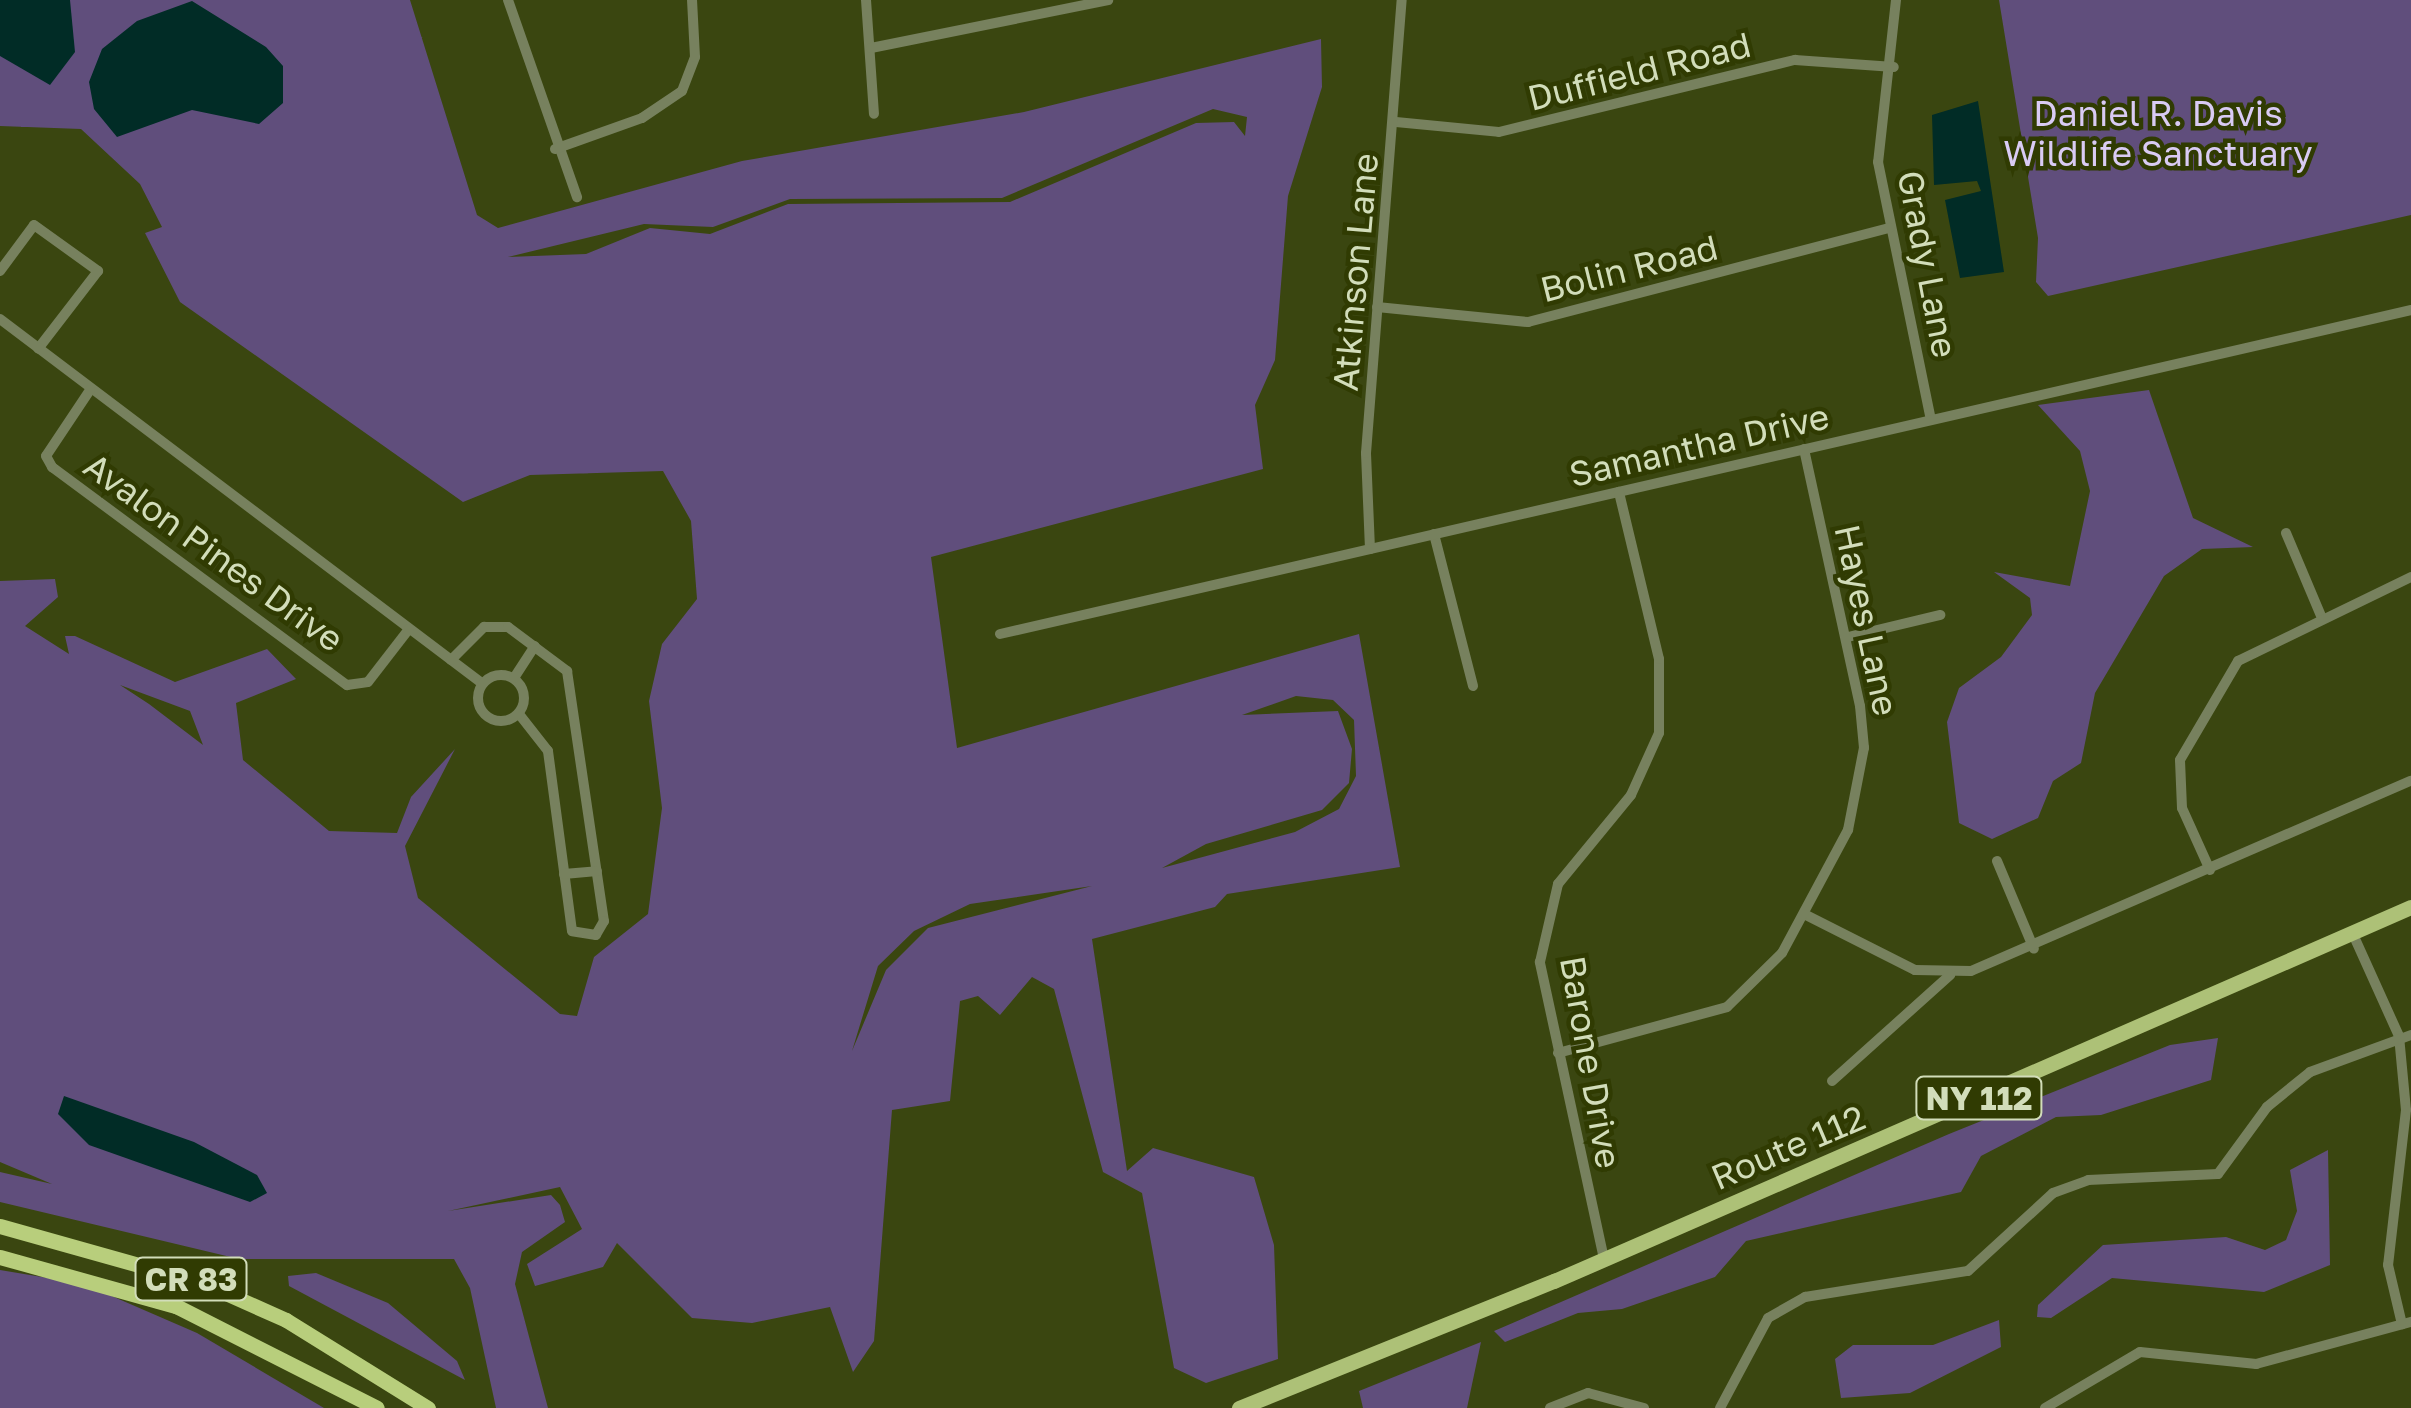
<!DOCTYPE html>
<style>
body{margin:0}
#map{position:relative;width:2411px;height:1408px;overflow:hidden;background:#3a4610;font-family:"Golos Text",sans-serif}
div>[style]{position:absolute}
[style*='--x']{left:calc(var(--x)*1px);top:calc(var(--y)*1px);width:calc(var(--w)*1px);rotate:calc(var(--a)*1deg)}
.green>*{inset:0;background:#604e7c}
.water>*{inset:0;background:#012c26}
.minor>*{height:10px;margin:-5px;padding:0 5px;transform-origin:5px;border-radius:5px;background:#77815e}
.minor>.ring{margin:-5px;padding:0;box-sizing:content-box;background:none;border:10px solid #77815e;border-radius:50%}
.primary>*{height:15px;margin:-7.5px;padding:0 7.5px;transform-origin:7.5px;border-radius:7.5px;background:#adc177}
.trunk>*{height:15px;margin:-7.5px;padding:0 7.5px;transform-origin:7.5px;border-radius:7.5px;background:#b8ce7c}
span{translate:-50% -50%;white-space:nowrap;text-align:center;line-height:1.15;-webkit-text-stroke:9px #303b02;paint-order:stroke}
.shield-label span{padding:2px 8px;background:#303b02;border:2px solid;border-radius:8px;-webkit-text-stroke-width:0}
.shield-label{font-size:32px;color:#d2ddba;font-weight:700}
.street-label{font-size:35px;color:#d2ddba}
.park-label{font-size:35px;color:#d9cbf4}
</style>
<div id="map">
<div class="green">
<i style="clip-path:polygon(evenodd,0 0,410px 0,477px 215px,498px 228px,742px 161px,1024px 112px,1321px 39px,1322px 87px,1288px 196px,1275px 360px,1255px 405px,1263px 469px,931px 557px,957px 748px,1359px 634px,1400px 867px,1227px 894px,1215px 907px,1092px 939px,1127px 1171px,1153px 1148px,1254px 1177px,1274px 1245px,1278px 1359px,1206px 1383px,1174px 1368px,1142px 1193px,1103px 1172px,1054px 989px,1032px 977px,1000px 1015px,978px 996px,960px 1001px,950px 1101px,892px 1110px,874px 1341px,853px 1372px,830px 1307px,752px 1323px,692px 1318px,617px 1243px,603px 1267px,535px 1286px,527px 1264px,582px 1229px,560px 1187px,448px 1211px,551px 1195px,560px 1205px,565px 1222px,522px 1252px,515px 1284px,548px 1408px,496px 1408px,470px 1288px,454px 1259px,239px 1259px,0 1202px,0 1172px,52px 1184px,0 1162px,0 581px,55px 579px,58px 597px,25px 626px,69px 654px,65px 636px,75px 636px,175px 682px,267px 649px,296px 679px,236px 703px,243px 760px,329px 831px,397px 833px,411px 797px,455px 749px,405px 846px,418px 898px,560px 1014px,577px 1016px,594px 957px,648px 914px,662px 808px,649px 701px,662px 644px,697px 599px,691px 521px,663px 471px,530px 475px,463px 502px,180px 302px,145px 233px,162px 227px,140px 184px,81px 129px,0 126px,0 0,1213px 109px,1247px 117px,1245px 136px,1234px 122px,1196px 123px,1010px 202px,788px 204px,710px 234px,650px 228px,586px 254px,508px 257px,644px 224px,713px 227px,790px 199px,1002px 198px,1213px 109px,0 0,120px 685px,190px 711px,203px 745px,149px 704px,120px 685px,0 0,1296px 696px,1333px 700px,1354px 720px,1356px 776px,1339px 809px,1295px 832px,1162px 868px,1206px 844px,1322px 810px,1349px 783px,1352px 749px,1338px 711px,1242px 715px,1296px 696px,0 0,1092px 886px,928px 928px,886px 970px,852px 1051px,878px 966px,914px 931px,970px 904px,1092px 886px)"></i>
<i style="clip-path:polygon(1999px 0,2411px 0,2411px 215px,2048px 296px,2036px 282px,2038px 238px)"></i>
<i style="clip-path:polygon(2149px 390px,2193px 518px,2253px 547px,2202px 549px,2164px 576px,2095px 693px,2081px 763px,2053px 781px,2038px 818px,1992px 839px,1959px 823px,1947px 722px,1959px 688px,2001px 657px,2032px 615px,2030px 598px,1994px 572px,2070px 586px,2090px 491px,2080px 451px,2038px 405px)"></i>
<i style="clip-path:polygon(2218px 1038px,2211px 1080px,2101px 1115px,2056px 1117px,1981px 1156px,1961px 1192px,1746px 1241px,1715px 1277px,1622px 1309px,1578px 1313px,1505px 1342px,1494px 1331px,1949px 1134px,2170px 1045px)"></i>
<i style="clip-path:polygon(2328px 1150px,2330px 1265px,2264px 1292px,2112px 1278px,2051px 1318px,2037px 1317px,2038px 1305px,2103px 1245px,2226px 1237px,2265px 1250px,2286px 1240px,2297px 1211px,2290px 1170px)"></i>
<i style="clip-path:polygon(0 1270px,84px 1284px,197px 1333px,324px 1408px,0 1408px)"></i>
<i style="clip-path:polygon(316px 1273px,388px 1303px,457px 1361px,465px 1380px,289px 1286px,288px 1276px)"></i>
<i style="clip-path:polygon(1999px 1320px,2001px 1347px,1910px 1393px,1841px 1398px,1835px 1359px,1853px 1345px,1933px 1345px)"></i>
<i style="clip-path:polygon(1481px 1342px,1467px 1408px,1363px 1408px,1359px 1391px)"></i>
</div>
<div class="water">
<i style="clip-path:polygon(0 0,70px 0,75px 52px,50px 85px,0 56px)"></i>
<i style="clip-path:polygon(192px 1px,266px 47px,283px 66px,283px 103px,259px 124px,192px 110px,117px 137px,94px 109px,89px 82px,102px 49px,137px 21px)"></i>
<i style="clip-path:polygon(1978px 101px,2004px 272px,1960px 278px,1945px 200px,1981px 191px,1977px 181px,1934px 185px,1932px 115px)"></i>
<i style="clip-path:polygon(64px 1096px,194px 1142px,257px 1175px,267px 1193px,250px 1202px,89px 1145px,58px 1114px)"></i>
</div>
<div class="minor">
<i style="--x:508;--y:0;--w:209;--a:70.7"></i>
<i style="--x:866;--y:0;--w:114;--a:86"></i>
<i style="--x:1896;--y:0;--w:163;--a:96.3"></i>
<i style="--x:1878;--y:162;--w:263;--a:78.4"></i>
<i style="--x:871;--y:48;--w:242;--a:-11.4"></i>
<i style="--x:1396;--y:122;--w:103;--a:5.5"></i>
<i style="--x:1499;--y:132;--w:305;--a:-13.7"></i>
<i style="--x:1795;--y:60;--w:99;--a:4"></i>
<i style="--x:555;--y:149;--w:92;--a:-19.6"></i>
<i style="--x:642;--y:118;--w:48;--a:-34"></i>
<i style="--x:682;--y:91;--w:36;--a:-69"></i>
<i style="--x:695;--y:57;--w:57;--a:-93"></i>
<i style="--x:0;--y:271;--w:57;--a:-53.5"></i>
<i style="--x:34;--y:225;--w:79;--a:35.7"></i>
<i style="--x:98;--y:271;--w:98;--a:127.6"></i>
<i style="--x:1377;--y:307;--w:152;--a:5.7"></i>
<i style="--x:1528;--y:322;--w:374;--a:-14.6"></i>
<i style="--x:0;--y:319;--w:605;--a:37.08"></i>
<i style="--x:90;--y:390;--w:79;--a:123.7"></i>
<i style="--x:46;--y:456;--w:13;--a:61"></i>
<i style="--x:52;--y:467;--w:367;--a:36.5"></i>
<i style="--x:347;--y:685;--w:21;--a:-8"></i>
<i style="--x:368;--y:682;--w:67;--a:-52.3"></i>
<i style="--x:2286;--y:533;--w:90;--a:67.1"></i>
<i style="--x:1434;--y:534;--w:157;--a:75.6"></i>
<i style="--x:1370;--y:549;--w:96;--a:-92.4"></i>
<i style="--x:1366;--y:453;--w:454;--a:-85.5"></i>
<i style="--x:1000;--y:634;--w:1448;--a:-12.93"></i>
<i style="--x:1848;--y:637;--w:95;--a:-13.4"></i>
<i style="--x:451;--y:660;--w:47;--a:-45"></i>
<i style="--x:484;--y:627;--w:24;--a:0"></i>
<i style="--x:508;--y:627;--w:74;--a:36.7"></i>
<i style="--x:567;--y:671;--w:253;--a:81.6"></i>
<i style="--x:604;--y:921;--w:16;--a:120"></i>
<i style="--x:596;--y:935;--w:24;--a:-171"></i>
<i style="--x:572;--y:931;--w:182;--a:-97.6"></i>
<i style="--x:548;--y:751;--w:47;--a:-128.1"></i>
<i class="ring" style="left:478px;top:675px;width:36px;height:36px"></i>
<i style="--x:514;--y:678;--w:38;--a:-57"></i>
<i style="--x:1997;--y:861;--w:95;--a:67.2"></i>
<i style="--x:2210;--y:870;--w:68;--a:-114.3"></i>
<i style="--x:2182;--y:808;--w:48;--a:-92.4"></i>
<i style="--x:2180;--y:760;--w:115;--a:-59.6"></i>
<i style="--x:2238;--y:661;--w:192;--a:-25.9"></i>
<i style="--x:564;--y:874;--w:33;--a:-5"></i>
<i style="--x:1806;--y:915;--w:122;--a:26.8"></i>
<i style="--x:1915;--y:970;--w:56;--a:1"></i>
<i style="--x:1971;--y:971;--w:479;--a:-23.4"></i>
<i style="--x:2352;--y:932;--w:114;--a:65.7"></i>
<i style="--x:2399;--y:1036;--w:74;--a:84.6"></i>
<i style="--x:2406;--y:1110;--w:156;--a:96.6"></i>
<i style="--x:2388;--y:1265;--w:61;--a:76.7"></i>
<i style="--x:1558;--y:1053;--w:175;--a:-15.2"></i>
<i style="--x:1727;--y:1007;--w:77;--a:-44.5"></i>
<i style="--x:1782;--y:953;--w:140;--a:-61.8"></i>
<i style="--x:1848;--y:830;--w:84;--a:-79"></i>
<i style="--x:1864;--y:748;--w:42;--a:-95.4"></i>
<i style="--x:1860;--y:706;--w:263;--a:-102.3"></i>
<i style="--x:1832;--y:1081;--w:159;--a:-41.9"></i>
<i style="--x:1604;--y:1259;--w:304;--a:-102.2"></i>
<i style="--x:1540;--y:962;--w:80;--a:-77"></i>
<i style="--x:1558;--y:884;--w:115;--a:-50.6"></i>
<i style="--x:1631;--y:795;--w:68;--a:-65.7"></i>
<i style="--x:1659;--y:733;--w:74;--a:-90"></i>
<i style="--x:1659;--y:659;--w:172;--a:-103.5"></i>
<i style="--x:1550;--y:1408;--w:41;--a:-21.5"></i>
<i style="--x:1588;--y:1393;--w:58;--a:15"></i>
<i style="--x:1720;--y:1408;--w:102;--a:-61.9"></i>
<i style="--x:1768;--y:1318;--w:43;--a:-29.6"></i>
<i style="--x:1805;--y:1297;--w:165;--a:-9.1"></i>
<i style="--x:1968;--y:1271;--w:115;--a:-42.5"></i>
<i style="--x:2053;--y:1193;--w:37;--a:-20"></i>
<i style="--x:2088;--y:1180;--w:130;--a:-2.6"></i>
<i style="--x:2218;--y:1174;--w:83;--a:-53.8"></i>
<i style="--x:2267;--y:1107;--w:55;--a:-39.1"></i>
<i style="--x:2310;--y:1072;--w:108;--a:-20.1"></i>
<i style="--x:2045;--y:1408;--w:110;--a:-30.5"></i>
<i style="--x:2140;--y:1352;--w:117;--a:5.9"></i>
<i style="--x:2256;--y:1364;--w:161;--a:-15.2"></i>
</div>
<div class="primary">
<i style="--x:1239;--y:1408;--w:340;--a:-22"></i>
<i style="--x:1554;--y:1281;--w:935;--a:-23.58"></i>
</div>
<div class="trunk">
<i style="--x:0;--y:1226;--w:211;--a:15.7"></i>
<i style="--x:203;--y:1283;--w:91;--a:24"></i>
<i style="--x:286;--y:1320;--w:167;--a:31.8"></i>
<i style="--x:0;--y:1257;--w:183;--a:15.6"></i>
<i style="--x:176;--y:1306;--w:225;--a:26.9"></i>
</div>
<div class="shield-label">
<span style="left:1979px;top:1098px">NY 112</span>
<span style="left:191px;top:1279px">CR 83</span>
</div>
<div class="street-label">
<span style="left:1639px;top:71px;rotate:-14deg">Duffield Road</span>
<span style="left:1928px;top:264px;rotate:79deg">Grady Lane</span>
<span style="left:1629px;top:268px;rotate:-14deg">Bolin Road</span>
<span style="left:1355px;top:272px;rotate:-85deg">Atkinson Lane</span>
<span style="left:1699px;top:445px;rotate:-13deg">Samantha Drive</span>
<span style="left:214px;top:552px;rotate:36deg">Avalon Pines Drive</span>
<span style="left:1867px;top:620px;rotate:78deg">Hayes Lane</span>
<span style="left:1591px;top:1062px;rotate:80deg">Barone Drive</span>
<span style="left:1788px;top:1147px;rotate:-23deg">Route 112</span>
</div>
<div class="park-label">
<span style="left:2158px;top:133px">Daniel R. Davis<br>Wildlife Sanctuary</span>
</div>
</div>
